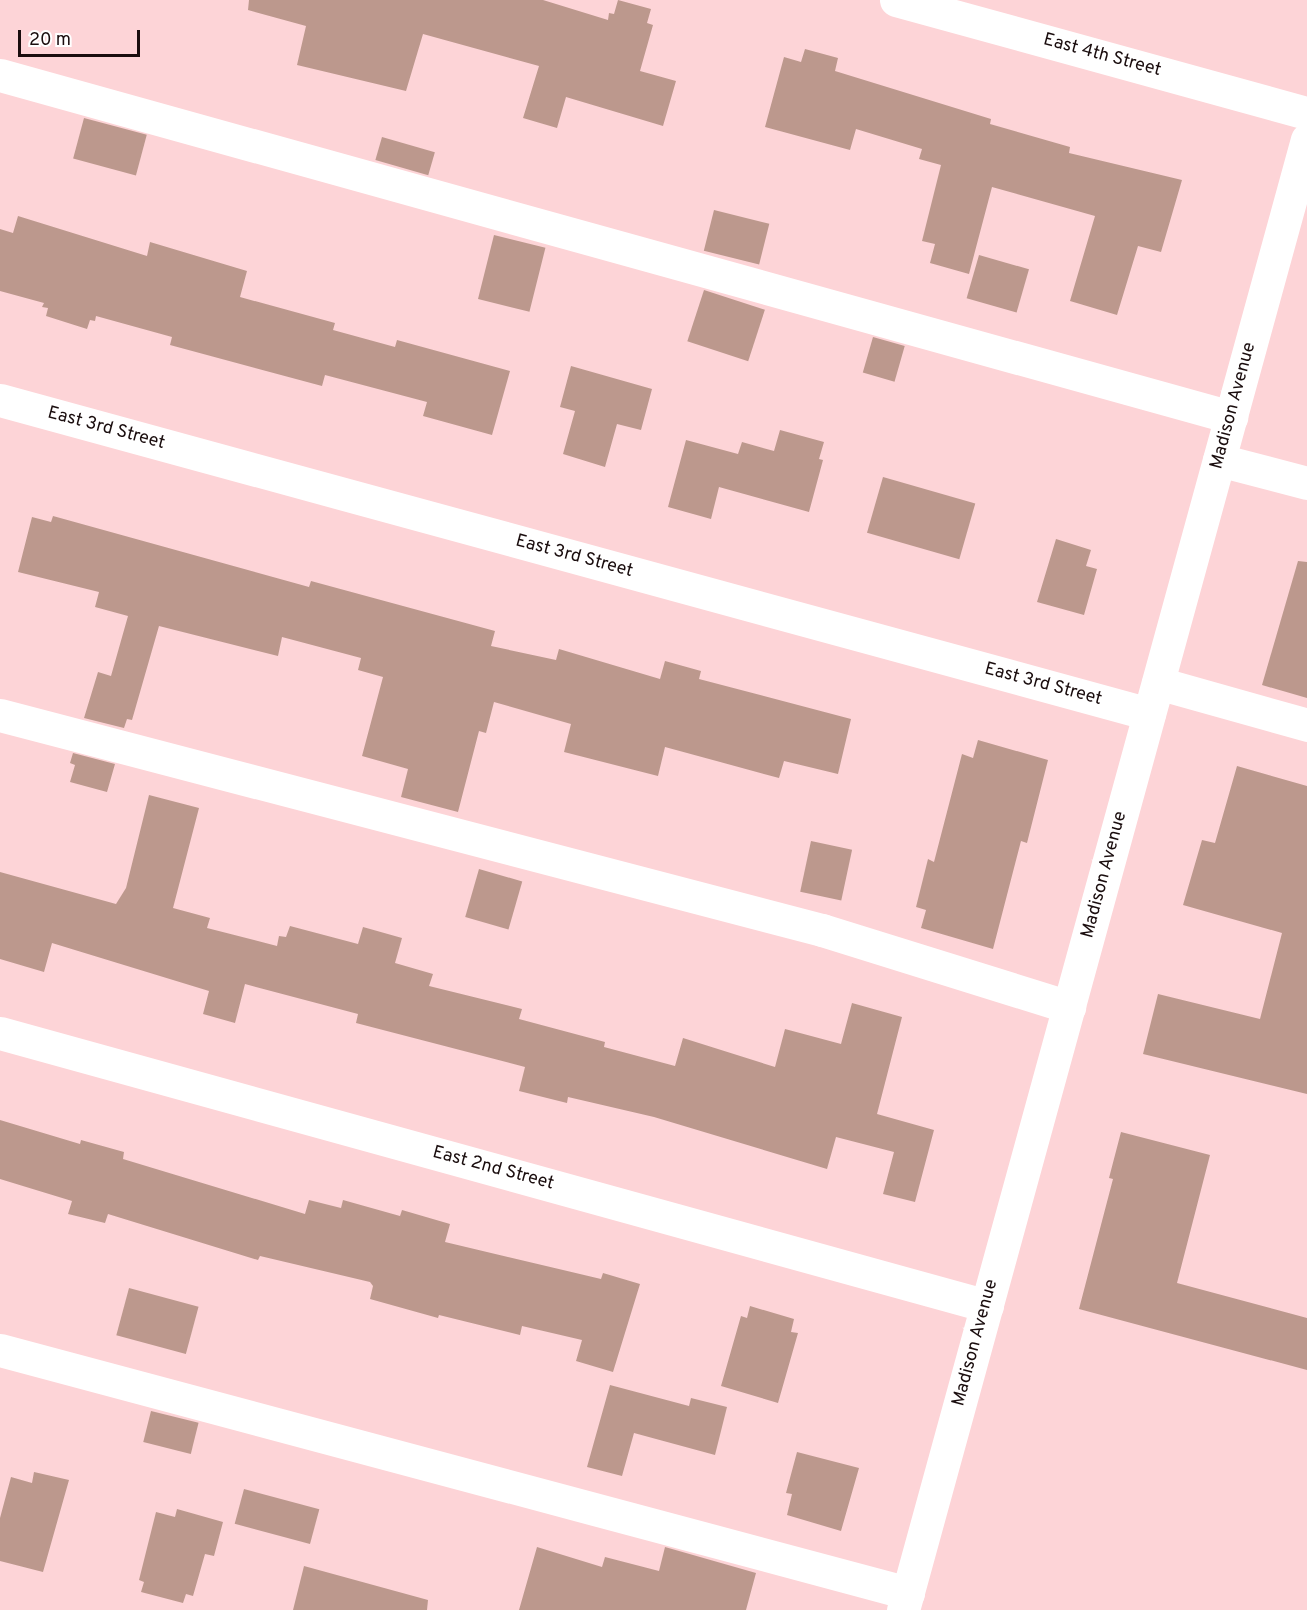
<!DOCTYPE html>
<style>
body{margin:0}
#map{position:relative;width:1307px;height:1610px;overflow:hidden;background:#fdd4d7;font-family:Overpass,sans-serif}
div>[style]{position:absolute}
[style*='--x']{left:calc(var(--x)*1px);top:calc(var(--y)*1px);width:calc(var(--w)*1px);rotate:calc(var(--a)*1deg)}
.building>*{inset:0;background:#bc988d;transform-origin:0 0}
.minor>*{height:33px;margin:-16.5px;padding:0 16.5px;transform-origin:16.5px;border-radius:16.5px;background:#fff}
.major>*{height:33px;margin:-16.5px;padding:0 16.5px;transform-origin:16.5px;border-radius:16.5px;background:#fff}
span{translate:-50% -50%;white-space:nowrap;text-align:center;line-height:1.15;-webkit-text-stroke:6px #fff;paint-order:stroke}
.street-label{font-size:18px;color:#1a0d0e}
.scale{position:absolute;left:18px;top:30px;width:122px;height:27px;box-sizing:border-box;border:3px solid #1a0d0e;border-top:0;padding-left:8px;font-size:18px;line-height:21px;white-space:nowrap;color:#1a0d0e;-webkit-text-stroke:4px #fff;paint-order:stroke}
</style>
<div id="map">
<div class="building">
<i style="clip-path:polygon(249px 0,543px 0,608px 20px,609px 13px,614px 14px,618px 0,651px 9px,647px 23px,653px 25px,640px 71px,676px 81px,663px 126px,566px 97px,557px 128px,523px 118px,539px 66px,423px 34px,406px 91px,297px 65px,306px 26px,248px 10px)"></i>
<i style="clip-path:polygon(805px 49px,838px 58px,835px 71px,991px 119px,990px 124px,1070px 147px,1069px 153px,1182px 180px,1161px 252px,1138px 246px,1117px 315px,1070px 301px,1095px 216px,992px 187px,969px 274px,930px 263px,935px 244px,922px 241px,941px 165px,919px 159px,922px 149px,856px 129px,850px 150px,765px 127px,784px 57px,801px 62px)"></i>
<i style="left:84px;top:118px;width:65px;height:42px;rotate:15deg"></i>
<i style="left:382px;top:137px;width:55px;height:24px;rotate:16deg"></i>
<i style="left:714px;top:210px;width:57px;height:42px;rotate:14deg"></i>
<i style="clip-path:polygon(18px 216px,147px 256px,150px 242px,247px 271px,240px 297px,335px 323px,333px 330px,395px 347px,397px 340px,510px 371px,492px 435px,423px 416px,427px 402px,325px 375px,322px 386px,170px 345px,172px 337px,96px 316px,95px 321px,90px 320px,87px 329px,46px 316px,48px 308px,42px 307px,44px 303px,0 291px,0 229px,13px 233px)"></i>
<i style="left:494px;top:235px;width:53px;height:66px;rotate:14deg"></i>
<i style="left:979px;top:255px;width:52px;height:45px;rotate:16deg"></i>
<i style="left:704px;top:290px;width:64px;height:54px;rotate:18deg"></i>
<i style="left:873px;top:337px;width:33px;height:37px;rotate:16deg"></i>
<i style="clip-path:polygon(571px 366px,652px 389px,641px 430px,617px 424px,605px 467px,563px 454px,575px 411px,560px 407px)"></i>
<i style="clip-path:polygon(780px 430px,824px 442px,819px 459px,823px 460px,809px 512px,719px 487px,711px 519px,668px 507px,686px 440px,738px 454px,742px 442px,774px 451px)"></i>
<i style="left:883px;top:477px;width:96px;height:58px;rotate:16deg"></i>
<i style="clip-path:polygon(53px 516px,309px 587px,311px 581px,495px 631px,491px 646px,556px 660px,559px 649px,660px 679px,665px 661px,701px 671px,699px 679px,851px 719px,838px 774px,784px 761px,779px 778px,665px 747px,658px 776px,564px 752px,571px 724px,494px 702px,486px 733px,479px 731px,458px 812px,401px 797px,408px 769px,362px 756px,383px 677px,358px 670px,361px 658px,282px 637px,278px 656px,159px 626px,132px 720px,127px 719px,124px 728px,84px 718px,98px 672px,111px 676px,128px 616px,95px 607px,99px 592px,18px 572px,32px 517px,51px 522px)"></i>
<i style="clip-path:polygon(1056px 539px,1091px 550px,1086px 566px,1097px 569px,1084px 615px,1037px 602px)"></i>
<i style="clip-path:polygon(1298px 561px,1307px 562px,1307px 698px,1262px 685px)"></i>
<i style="clip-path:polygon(978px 740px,1048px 760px,1027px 843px,1021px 841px,993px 949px,921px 928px,926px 910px,916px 907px,928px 859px,934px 862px,962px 754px,973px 758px)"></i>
<i style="clip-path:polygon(73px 753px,115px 764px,107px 792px,70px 782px,75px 765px,70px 763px)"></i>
<i style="clip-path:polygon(1237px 766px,1307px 786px,1307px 1094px,1143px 1054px,1158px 994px,1260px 1019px,1282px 933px,1183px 905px,1202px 840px,1215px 843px)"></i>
<i style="clip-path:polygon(149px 795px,199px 808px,173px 908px,210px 918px,207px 928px,277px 946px,279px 936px,286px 937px,290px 926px,358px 944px,363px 927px,402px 938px,395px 963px,433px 974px,429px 986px,522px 1009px,519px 1019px,605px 1042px,604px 1047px,675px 1066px,683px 1038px,775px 1067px,785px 1029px,841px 1044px,852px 1003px,902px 1017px,877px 1114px,934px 1130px,915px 1202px,883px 1194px,894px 1152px,836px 1137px,827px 1169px,654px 1117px,568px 1097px,567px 1103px,519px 1091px,525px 1067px,356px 1023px,358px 1014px,245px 984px,235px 1023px,203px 1014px,209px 991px,52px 943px,44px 972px,0 959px,0 872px,116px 904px,126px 888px)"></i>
<i style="left:811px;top:841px;width:42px;height:52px;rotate:12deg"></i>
<i style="left:479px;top:869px;width:45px;height:50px;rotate:16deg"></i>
<i style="clip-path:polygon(0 1120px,80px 1144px,81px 1140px,124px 1152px,123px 1159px,305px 1214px,309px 1200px,341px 1208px,343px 1200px,400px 1216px,402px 1210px,450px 1224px,445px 1242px,601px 1279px,603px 1273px,640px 1284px,613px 1372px,576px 1361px,582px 1340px,522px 1326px,520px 1335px,439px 1315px,438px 1318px,370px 1299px,373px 1286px,370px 1282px,260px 1256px,258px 1260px,108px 1214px,105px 1223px,68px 1214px,72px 1201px,0 1179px)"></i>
<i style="clip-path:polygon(1121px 1132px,1210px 1155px,1177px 1283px,1307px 1318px,1307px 1370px,1079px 1309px,1113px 1179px,1109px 1178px)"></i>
<i style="left:129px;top:1288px;width:72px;height:49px;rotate:15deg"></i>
<i style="clip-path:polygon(750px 1306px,794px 1319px,791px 1332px,798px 1333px,778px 1403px,721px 1386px,741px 1316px,747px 1318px)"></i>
<i style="clip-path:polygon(610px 1385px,689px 1406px,691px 1398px,727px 1407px,715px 1455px,634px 1433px,622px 1476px,587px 1467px)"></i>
<i style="left:151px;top:1411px;width:49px;height:32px;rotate:14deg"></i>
<i style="clip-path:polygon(797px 1452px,859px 1468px,841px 1531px,787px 1515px,792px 1494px,786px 1493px)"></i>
<i style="clip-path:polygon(34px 1472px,69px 1480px,43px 1572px,0 1561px,0 1518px,11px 1477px,32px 1483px)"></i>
<i style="left:244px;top:1489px;width:78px;height:36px;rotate:15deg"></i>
<i style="clip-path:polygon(177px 1509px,223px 1522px,214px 1556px,205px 1554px,193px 1596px,186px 1594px,183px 1603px,141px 1592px,144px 1582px,139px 1580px,156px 1512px,175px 1517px)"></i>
<i style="clip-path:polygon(537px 1547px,602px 1567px,605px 1557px,659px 1571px,665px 1547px,756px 1573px,746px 1610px,519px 1610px)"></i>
<i style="clip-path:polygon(304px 1566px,428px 1600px,427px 1610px,293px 1610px)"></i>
</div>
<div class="minor">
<i style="--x:896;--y:0;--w:426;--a:15.4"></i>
<i style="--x:0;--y:75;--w:1278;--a:15.53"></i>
<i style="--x:0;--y:400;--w:1191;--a:15.28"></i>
<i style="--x:1219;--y:460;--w:91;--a:14.6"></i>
<i style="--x:1158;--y:683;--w:155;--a:15.7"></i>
<i style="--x:0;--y:715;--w:850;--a:14.66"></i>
<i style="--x:822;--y:930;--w:259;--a:17.3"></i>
<i style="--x:0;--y:1033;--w:1024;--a:15.46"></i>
<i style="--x:0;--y:1350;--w:940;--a:14.98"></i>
</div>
<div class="major">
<i style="--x:903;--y:1610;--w:1525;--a:-74.64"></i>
</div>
<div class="street-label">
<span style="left:1102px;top:56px;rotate:15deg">East 4th Street</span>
<span style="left:1234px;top:406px;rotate:-75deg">Madison Avenue</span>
<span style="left:106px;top:429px;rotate:15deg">East 3rd Street</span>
<span style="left:574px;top:557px;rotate:15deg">East 3rd Street</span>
<span style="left:1043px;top:685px;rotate:15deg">East 3rd Street</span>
<span style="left:1105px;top:875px;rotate:-75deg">Madison Avenue</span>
<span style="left:493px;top:1169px;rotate:15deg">East 2nd Street</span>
<span style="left:976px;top:1343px;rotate:-75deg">Madison Avenue</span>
</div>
<div class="scale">20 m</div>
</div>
